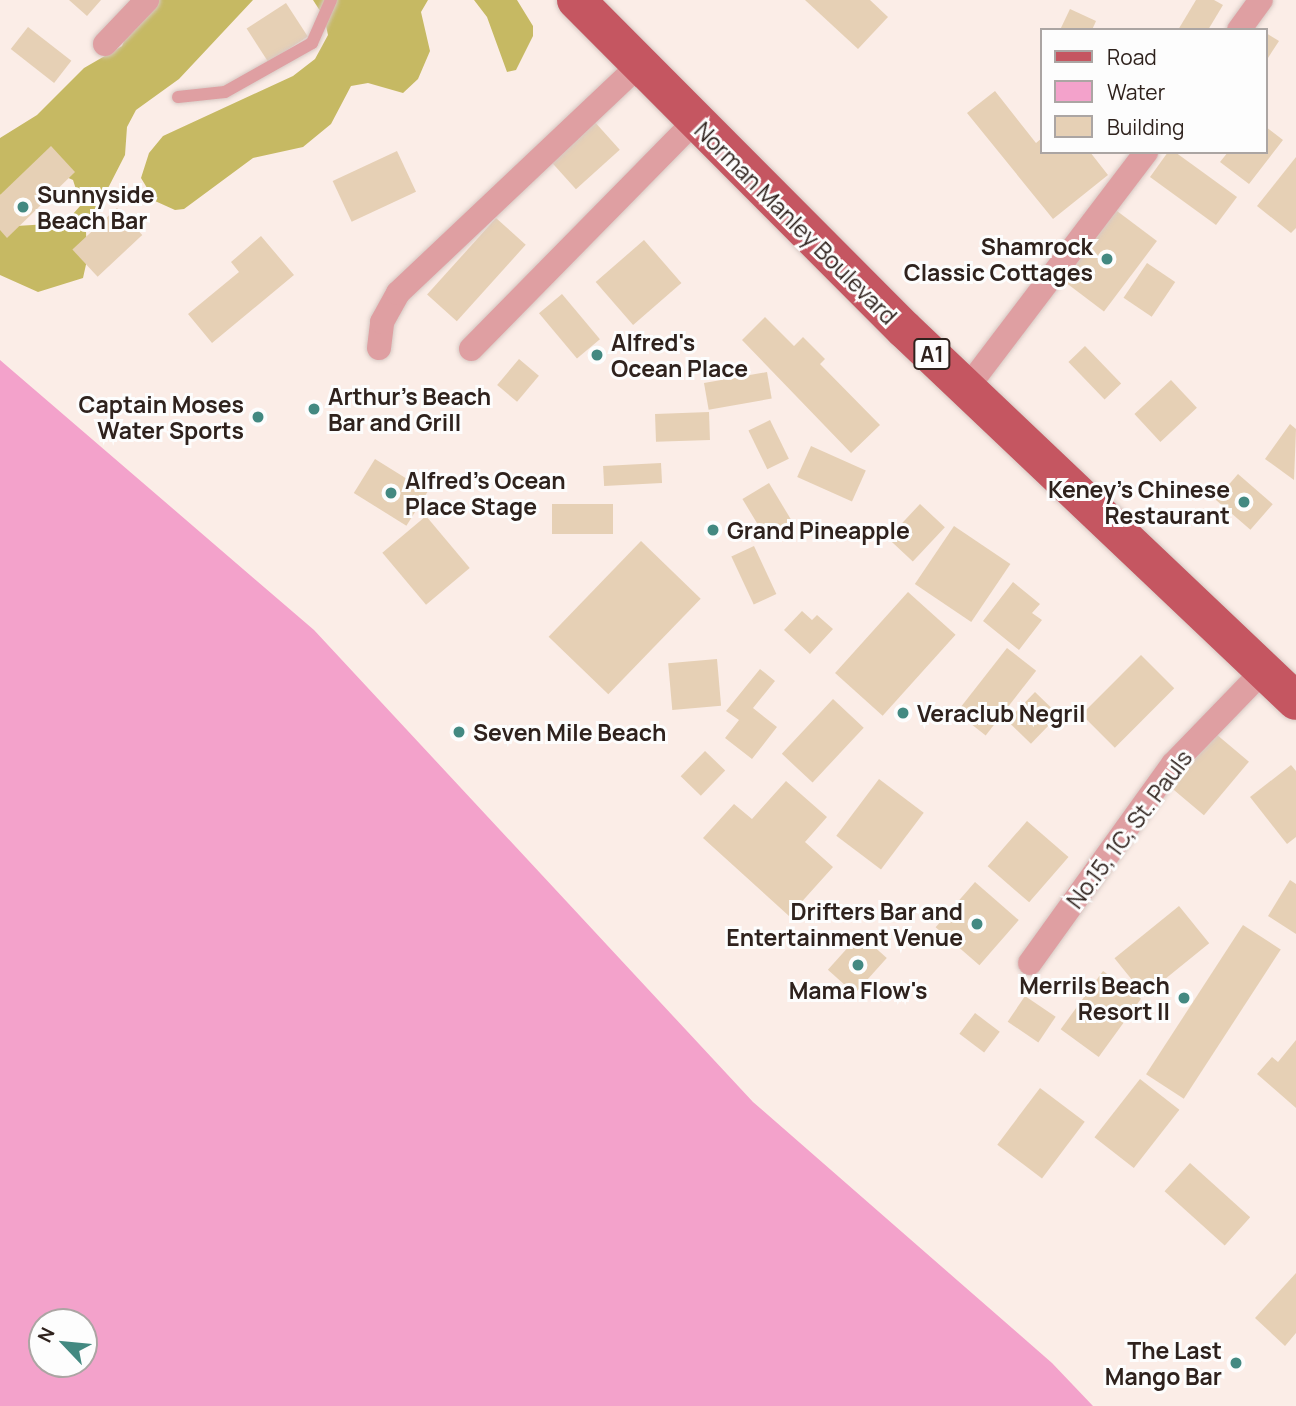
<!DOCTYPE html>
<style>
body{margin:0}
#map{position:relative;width:1296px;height:1406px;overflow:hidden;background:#fbede7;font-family:Manrope,sans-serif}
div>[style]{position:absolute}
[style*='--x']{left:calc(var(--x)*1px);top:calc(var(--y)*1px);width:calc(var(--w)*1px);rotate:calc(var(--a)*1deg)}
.forest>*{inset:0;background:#c6b963}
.water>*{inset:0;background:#f3a2cb}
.building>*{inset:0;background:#e6d0b5;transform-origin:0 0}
.roads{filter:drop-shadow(0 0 2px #d6c8c3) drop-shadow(0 0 2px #d6c8c3)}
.service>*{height:12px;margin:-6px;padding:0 6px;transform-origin:6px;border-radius:6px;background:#df9fa2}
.minor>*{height:24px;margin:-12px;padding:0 12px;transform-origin:12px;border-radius:12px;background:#df9fa2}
.primary>*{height:38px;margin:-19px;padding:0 19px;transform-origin:19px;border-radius:19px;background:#c55661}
.dots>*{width:19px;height:19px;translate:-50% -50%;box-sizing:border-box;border:4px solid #fdfdfd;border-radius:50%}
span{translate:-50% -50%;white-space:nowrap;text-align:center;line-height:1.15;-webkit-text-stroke:6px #fdfdfd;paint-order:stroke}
.shield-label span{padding:2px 5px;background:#fdfdfd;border:2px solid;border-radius:5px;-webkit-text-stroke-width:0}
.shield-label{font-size:21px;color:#2f221d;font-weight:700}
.poi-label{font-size:23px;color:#2f221d;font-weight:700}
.left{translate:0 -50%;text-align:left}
.right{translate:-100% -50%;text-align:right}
.street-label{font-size:23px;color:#2f221d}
.legend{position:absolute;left:1040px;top:28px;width:228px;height:126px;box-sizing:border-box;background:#fdfdfd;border:2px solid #aba5a3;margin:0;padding:9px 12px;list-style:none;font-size:21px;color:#2f221d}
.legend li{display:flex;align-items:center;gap:14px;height:35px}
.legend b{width:35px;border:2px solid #aba5a3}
.north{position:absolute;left:28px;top:1308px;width:70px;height:70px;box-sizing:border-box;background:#fdfdfd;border:2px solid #aba5a3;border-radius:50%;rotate:296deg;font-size:19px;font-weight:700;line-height:28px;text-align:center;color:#2f221d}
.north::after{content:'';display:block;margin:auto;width:24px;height:32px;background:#438981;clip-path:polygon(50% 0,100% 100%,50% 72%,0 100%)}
</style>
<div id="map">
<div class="forest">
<i style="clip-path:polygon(151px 0,253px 0,179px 79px,136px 110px,127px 127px,125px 155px,86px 231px,87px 260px,83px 278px,38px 292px,0 275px,0 227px,65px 223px,81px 205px,73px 180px,55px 172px,0 195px,0 138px,37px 115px,84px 68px,122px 46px,132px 21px)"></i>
<i style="clip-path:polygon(313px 0,428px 0,421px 12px,430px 51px,418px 79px,403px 93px,368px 83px,351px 86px,331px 124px,303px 147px,253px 158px,184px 209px,175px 210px,155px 201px,141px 178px,149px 153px,163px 136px,293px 76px,315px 59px,328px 35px,324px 17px)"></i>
<i style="clip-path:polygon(474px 0,517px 0,533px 26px,533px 36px,516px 70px,507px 72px,487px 17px)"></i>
</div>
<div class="water">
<i style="clip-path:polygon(evenodd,0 360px,314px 630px,753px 1102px,1052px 1363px,1093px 1406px,0 1406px,0 360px,42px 1322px,84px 1322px,84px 1364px,42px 1364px,42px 1322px)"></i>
</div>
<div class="building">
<i style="clip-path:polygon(69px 0,101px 0,87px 16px)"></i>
<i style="clip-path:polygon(805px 0,870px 0,888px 17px,858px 49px)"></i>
<i style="clip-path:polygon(1196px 0,1214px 0,1223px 5px,1208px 30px,1178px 30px)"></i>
<i style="left:286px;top:3px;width:40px;height:47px;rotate:57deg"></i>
<i style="clip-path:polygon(1070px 9px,1096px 21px,1092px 30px,1060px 30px)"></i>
<i style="left:28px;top:27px;width:55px;height:28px;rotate:38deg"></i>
<i style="clip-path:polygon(1266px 33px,1279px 41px,1266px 61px)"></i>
<i style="clip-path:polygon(995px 91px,1036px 143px,1042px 138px,1042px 152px,1090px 152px,1108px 175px,1053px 219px,967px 113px)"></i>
<i style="left:593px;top:120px;width:40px;height:59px;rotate:48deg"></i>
<i style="clip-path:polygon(1266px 127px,1283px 140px,1249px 184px,1220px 162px,1228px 152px,1266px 152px)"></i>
<i style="clip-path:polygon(51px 146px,75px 172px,7px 238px,0 230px,0 195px)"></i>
<i style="left:397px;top:151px;width:45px;height:71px;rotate:65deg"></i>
<i style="clip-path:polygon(1168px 152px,1175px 152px,1237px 197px,1216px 225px,1150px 177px)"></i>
<i style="clip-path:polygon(1296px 157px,1296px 228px,1291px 233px,1257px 206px)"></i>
<i style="left:117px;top:208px;width:37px;height:61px;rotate:47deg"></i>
<i style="left:1113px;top:208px;width:55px;height:88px;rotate:37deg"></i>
<i style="left:496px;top:218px;width:40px;height:103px;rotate:42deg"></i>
<i style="clip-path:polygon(261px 236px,294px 275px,212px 343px,188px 314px,239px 272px,231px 262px)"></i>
<i style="left:644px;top:240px;width:57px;height:64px;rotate:49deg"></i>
<i style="left:1147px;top:263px;width:34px;height:42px;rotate:34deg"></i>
<i style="left:562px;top:294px;width:59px;height:30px;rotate:50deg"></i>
<i style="clip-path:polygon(765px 317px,794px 346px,803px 337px,825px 359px,820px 364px,880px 425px,851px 453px,742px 340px)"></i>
<i style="left:1085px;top:346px;width:52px;height:23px;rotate:46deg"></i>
<i style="left:519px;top:359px;width:26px;height:34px;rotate:40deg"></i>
<i style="left:767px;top:372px;width:27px;height:64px;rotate:80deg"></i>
<i style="left:1171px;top:380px;width:38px;height:50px;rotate:47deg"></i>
<i style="left:709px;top:412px;width:28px;height:54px;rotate:88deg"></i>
<i style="left:770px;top:420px;width:43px;height:24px;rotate:64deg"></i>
<i style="clip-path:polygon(1290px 424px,1296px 429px,1294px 480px,1265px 459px)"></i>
<i style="left:811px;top:446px;width:60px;height:34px;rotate:24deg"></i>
<i style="left:375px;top:459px;width:62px;height:40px;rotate:32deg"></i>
<i style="left:661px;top:463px;width:20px;height:58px;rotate:87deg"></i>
<i style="left:1238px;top:474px;width:46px;height:34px;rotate:41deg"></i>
<i style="left:769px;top:483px;width:50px;height:31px;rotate:59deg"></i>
<i style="left:613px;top:504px;width:30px;height:61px;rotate:90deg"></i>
<i style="left:920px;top:504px;width:34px;height:47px;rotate:43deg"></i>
<i style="left:426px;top:516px;width:68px;height:57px;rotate:50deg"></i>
<i style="left:954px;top:526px;width:68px;height:70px;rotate:34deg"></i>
<i style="left:641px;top:541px;width:83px;height:133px;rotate:44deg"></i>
<i style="left:754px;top:546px;width:53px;height:25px;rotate:65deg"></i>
<i style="clip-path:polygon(1013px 582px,1040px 604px,1032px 613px,1042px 620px,1019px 650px,983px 621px)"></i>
<i style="left:908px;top:592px;width:64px;height:109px;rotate:42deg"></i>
<i style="clip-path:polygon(802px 611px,812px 620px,817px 615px,833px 629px,810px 654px,784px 630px)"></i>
<i style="left:1007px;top:648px;width:37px;height:82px;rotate:38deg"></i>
<i style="left:1141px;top:655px;width:47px;height:84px;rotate:45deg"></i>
<i style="left:717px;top:659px;width:47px;height:49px;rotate:85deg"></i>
<i style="clip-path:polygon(760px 669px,775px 681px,753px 708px,777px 727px,752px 759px,725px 738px,739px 720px,726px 711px)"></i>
<i style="left:1035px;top:692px;width:33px;height:40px;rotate:44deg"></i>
<i style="left:833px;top:699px;width:42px;height:75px;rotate:43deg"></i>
<i style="left:1216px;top:734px;width:43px;height:70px;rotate:40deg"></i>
<i style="left:705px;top:751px;width:28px;height:35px;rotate:44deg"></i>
<i style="clip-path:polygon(1291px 765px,1296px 771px,1296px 837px,1287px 844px,1250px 797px)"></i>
<i style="left:879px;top:779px;width:56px;height:71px;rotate:37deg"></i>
<i style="clip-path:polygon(786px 781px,827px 817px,805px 842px,833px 867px,789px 916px,703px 838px,734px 804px,752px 819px)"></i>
<i style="left:1027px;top:821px;width:55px;height:60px;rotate:41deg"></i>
<i style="clip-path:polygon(1290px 880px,1296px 884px,1296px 934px,1268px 916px)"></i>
<i style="left:975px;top:882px;width:58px;height:60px;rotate:41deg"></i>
<i style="left:1179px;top:906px;width:48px;height:83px;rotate:51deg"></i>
<i style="left:1243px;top:925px;width:45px;height:178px;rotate:33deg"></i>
<i style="left:860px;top:934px;width:36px;height:48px;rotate:42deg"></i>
<i style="left:1103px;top:971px;width:47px;height:72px;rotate:36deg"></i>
<i style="left:1025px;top:996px;width:37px;height:31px;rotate:34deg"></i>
<i style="left:975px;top:1013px;width:31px;height:26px;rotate:37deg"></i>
<i style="clip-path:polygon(1296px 1040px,1296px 1108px,1257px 1074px,1272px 1057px,1278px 1062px)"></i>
<i style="left:1140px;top:1079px;width:50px;height:74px;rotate:38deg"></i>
<i style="left:1040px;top:1088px;width:56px;height:71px;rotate:37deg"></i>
<i style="left:1190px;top:1163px;width:81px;height:38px;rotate:42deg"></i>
<i style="clip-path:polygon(1296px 1273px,1296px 1333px,1285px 1346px,1255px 1318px)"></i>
</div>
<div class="roads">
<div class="service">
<i style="--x:178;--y:97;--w:47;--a:-6.1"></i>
<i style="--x:225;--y:92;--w:100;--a:-29.4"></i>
<i style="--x:312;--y:43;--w:47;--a:-66.2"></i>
</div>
<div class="minor">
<i style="--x:1239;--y:30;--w:37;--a:-54"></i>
<i style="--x:105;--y:44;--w:61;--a:-46.3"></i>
<i style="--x:379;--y:348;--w:26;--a:-83"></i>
<i style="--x:382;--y:322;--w:33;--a:-61"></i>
<i style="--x:398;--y:293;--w:332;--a:-43.4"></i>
<i style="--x:471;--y:349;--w:318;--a:-45.5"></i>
<i style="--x:967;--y:388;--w:296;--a:-52.8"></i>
<i style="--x:1030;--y:963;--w:245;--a:-54.3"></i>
<i style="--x:1173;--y:764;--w:131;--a:-45.9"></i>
</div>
<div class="primary">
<i style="--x:576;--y:0;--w:465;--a:45.1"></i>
<i style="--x:904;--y:329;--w:540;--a:43.5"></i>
</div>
</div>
<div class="dots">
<i style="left:23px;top:207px;background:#438981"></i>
<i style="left:1107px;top:259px;background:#438981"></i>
<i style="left:597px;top:355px;background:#438981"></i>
<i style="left:314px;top:409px;background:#438981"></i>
<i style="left:258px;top:417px;background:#438981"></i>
<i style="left:391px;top:493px;background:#438981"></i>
<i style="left:1244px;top:502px;background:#438981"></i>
<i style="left:713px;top:530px;background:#438981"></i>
<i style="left:903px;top:713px;background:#438981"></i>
<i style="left:459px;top:732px;background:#438981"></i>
<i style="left:977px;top:924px;background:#438981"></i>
<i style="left:858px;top:965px;background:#438981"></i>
<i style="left:1184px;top:998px;background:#438981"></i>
<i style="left:1236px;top:1363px;background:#438981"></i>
</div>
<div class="shield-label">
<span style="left:932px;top:354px">A1</span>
</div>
<div class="poi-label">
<span class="left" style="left:37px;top:207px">Sunnyside<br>Beach Bar</span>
<span class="right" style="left:1093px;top:259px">Shamrock<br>Classic Cottages</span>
<span class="left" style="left:611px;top:355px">Alfred's<br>Ocean Place</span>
<span class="left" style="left:328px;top:409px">Arthur's Beach<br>Bar and Grill</span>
<span class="right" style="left:244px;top:417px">Captain Moses<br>Water Sports</span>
<span class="left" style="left:405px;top:493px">Alfred's Ocean<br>Place Stage</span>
<span class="right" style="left:1230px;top:502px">Keney's Chinese<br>Restaurant</span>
<span class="left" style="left:727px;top:530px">Grand Pineapple</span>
<span class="left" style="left:917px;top:713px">Veraclub Negril</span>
<span class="left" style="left:473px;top:732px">Seven Mile Beach</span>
<span class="right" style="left:963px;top:924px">Drifters Bar and<br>Entertainment Venue</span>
<span class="right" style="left:1170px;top:998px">Merrils Beach<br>Resort II</span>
<span style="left:858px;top:990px">Mama Flow's</span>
<span class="right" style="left:1222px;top:1363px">The Last<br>Mango Bar</span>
</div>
<div class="street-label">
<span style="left:796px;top:223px;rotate:45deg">Norman Manley Boulevard</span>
<span style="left:1129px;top:829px;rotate:-53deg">No.15, 1C, St. Pauls</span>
</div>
<ul class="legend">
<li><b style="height:9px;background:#c55661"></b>Road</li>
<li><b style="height:19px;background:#f3a2cb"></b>Water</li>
<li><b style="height:19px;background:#e6d0b5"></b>Building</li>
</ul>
<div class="north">N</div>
</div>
